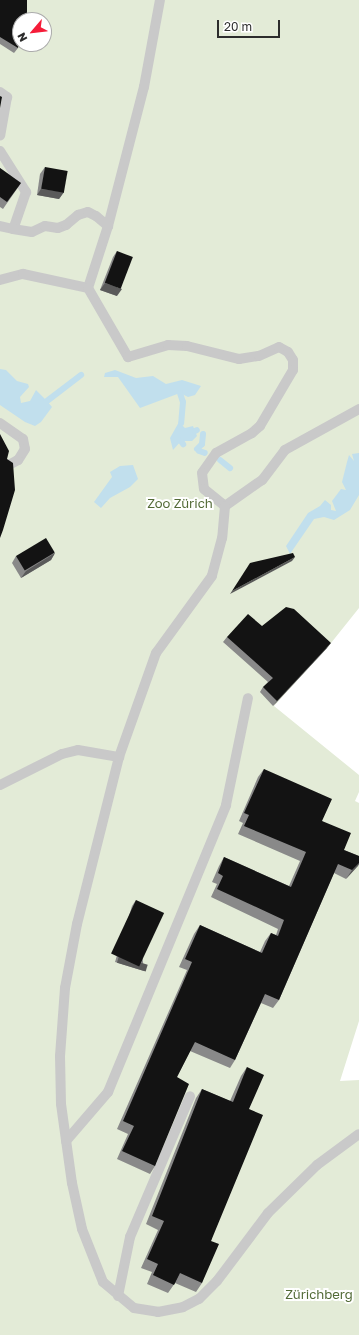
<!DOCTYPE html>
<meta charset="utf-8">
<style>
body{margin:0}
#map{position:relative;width:359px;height:1335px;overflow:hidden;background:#fff;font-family:"Golos Text",sans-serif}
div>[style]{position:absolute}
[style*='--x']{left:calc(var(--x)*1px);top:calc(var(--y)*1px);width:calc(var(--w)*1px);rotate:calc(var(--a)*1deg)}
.green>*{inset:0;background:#e3ebd7}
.water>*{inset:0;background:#c1dfed}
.stream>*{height:6px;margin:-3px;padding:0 3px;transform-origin:3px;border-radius:3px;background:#c1dfed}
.service>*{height:10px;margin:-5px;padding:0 5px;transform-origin:5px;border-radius:5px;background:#c9c9c9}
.wall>*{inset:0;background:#898989}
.shaded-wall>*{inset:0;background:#5a5a5a;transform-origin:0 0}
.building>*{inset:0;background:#131313;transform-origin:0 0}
span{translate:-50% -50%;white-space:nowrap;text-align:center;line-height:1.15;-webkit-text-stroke:4px #fff;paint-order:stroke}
.park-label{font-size:13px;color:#526a36}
.north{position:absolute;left:12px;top:12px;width:40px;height:40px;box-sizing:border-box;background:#fff;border:1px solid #ababab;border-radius:50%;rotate:242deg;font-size:11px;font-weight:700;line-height:16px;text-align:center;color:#2c2c2c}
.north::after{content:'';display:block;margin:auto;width:14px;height:18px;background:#f51c39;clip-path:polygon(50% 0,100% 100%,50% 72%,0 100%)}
.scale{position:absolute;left:217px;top:20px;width:63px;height:18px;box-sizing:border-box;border:2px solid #2c2c2c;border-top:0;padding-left:5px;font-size:12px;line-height:14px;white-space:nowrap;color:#2c2c2c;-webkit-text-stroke:3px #fff;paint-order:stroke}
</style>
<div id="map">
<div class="green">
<i style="clip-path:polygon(evenodd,0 0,359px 0,359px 608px,327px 648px,274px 706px,359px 775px,359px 792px,355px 801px,359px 803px,359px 1021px,340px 1081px,359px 1080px,359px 1335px,0 1335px,0 0,20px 20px,44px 20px,44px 44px,20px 44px,20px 20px)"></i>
</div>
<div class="water">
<i style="clip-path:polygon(0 369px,6px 370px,17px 381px,28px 384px,29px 387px,20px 397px,21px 403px,30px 401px,36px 390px,47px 401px,52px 407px,41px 422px,35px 426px,25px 422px,0 405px)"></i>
<i style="clip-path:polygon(115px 370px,136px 378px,153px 376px,166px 384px,182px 380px,201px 386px,195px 395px,188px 397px,180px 393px,140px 408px,118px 377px,104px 377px,105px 373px)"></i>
<i style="clip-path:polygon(179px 422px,185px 428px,193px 426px,197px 436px,192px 441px,181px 441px,173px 450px,170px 438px)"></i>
<i style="clip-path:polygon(359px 453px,359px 495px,350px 510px,334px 520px,324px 517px,314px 519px,290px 554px,286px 546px,308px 513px,320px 506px,325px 500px,331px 505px,331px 510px,336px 511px,332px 501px,341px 489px,346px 490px,342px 482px,347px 462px,349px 455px,354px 461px,352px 454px)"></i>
<i style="clip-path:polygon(133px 465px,138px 479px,130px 487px,110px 498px,101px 508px,94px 502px,112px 477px,110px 472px,120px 466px)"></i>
</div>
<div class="stream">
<i style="--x:180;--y:393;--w:9;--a:72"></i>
<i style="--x:183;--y:402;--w:21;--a:95"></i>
<i style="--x:47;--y:401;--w:43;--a:-37.4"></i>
<i style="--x:195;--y:431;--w:2;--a:-27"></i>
<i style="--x:181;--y:441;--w:4;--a:56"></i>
<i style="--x:197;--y:449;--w:7;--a:-45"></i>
<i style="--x:202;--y:444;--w:10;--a:-84"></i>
<i style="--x:199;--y:451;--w:6;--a:18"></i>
<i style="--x:220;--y:460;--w:13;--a:39"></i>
</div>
<div class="service">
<i style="--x:0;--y:92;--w:9;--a:36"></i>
<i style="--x:7;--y:97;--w:39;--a:100"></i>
<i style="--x:0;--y:151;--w:49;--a:57.6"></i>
<i style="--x:26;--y:192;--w:39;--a:109"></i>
<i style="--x:13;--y:229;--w:13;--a:-167"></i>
<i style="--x:108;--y:226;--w:144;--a:-75.5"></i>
<i style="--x:144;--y:87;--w:88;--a:-79.6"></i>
<i style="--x:13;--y:229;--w:19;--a:9"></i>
<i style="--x:32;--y:232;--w:14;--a:-25"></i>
<i style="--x:45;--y:226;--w:13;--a:9"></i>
<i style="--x:58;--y:228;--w:9;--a:-21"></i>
<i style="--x:66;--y:225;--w:16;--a:-40"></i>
<i style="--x:78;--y:215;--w:10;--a:-17"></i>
<i style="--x:88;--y:212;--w:9;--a:27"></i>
<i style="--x:96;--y:216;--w:16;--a:40"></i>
<i style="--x:108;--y:226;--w:65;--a:107.9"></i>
<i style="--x:0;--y:280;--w:24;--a:-15"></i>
<i style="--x:23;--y:274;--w:66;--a:12.2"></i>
<i style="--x:88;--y:288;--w:80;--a:59.9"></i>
<i style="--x:128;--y:357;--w:42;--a:-16.7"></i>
<i style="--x:168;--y:345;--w:19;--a:3"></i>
<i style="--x:187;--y:346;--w:54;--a:14"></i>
<i style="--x:239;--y:359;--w:20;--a:-9"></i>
<i style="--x:259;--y:356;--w:22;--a:-24"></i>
<i style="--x:279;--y:347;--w:10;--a:29"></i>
<i style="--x:288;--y:352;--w:9;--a:58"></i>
<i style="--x:293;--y:360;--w:10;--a:90"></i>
<i style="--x:293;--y:370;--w:65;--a:120.5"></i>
<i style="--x:260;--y:426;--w:11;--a:139"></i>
<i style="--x:252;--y:433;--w:41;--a:150.9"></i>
<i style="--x:216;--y:453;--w:24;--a:125"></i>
<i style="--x:202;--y:473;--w:16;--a:83"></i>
<i style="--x:204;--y:489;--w:27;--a:39"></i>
<i style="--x:359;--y:409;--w:85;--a:151"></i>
<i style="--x:285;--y:450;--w:38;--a:127"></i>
<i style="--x:262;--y:480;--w:45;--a:144.9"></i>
<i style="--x:225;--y:506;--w:32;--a:95"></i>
<i style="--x:222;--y:538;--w:39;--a:105"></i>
<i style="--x:212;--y:576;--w:95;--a:126"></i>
<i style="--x:156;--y:653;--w:110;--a:109.6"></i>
<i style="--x:119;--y:757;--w:172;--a:104.1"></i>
<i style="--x:77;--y:924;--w:65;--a:100.6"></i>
<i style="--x:65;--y:988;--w:68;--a:94.2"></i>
<i style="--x:60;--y:1056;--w:48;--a:88.8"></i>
<i style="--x:61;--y:1104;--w:80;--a:82.1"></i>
<i style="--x:72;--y:1183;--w:47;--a:77.7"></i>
<i style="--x:82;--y:1229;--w:57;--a:68.4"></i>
<i style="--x:103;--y:1282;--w:40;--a:40"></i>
<i style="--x:134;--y:1308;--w:24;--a:9"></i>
<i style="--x:158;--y:1312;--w:25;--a:-11"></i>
<i style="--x:183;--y:1307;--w:18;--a:-27"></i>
<i style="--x:199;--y:1299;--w:25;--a:-45"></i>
<i style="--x:217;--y:1281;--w:85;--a:-53.1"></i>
<i style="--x:268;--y:1213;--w:69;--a:-44.4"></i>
<i style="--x:317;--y:1165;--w:52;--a:-36.4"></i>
<i style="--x:0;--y:423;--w:28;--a:35"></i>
<i style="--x:23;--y:439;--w:10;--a:79"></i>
<i style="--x:25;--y:449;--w:13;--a:122"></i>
<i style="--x:18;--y:460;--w:15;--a:152"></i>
<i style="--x:0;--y:785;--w:69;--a:-26.6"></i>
<i style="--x:62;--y:754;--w:16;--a:-14"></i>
<i style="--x:78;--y:750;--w:42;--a:9.7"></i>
<i style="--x:66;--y:1141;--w:65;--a:-49.4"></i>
<i style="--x:108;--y:1092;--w:310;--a:-67.6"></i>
<i style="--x:226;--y:805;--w:109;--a:-78.4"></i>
<i style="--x:118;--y:1296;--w:60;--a:-78.5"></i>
<i style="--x:130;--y:1237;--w:153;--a:-66.9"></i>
</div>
<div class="wall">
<i style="clip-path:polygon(0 0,18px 48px,14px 53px,0 44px)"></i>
<i style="clip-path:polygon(45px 167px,64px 192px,59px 199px,37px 195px,40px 174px)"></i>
<i style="clip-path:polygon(0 168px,21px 183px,3px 209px,0 207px)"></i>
<i style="clip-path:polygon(117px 251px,117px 296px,100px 290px,113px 257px)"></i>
<i style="clip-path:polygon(55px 553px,51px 560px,21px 578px,12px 563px,16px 556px)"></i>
<i style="clip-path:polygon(262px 626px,327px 648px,273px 706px,260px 692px,263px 687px,268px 682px,223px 642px,227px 637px)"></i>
<i style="clip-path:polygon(264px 769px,322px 821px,344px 850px,359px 856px,359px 864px,346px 879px,334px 873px,279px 1000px,273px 1008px,261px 1003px,235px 1060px,230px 1068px,190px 1051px,177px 1077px,155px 1166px,150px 1174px,117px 1159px,128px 1134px,117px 1129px,187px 970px,179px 967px,194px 934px,200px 925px,260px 952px,265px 941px,271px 933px,276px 935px,278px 929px,211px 897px,217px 884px,212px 882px,219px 866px,224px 857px,289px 886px,300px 861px,238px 834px,243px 823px,239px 821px,258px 777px)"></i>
<i style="clip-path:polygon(136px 900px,144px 971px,115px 962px,132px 906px)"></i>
<i style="clip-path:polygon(247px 1067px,249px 1109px,211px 1241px,202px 1283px,196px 1292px,175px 1283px,168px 1293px,147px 1284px,152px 1272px,141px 1268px,158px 1230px,146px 1224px,196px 1098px,202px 1089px,230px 1101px,241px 1076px)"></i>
</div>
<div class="shaded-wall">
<i style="clip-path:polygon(41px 189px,64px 192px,59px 199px,37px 195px)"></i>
<i style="clip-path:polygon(105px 283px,122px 289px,117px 296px,100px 290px)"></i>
<i style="clip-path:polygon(55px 553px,51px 560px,21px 578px,26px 571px)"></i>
<i style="clip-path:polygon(295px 557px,292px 561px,230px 594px,232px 591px)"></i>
<i style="clip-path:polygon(331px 643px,327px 648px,273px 706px,277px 701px)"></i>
<i style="clip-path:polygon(359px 863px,359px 864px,358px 866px,346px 879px,352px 870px)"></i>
<i style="left:119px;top:956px;width:30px;height:7px;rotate:17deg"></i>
</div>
<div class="building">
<i style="clip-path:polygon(0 0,27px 0,27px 17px,26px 20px,20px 20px,20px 41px,18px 48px,0 37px)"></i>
<i style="clip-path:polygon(0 96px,2px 97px,0 108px)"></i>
<i style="left:45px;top:167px;width:23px;height:22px;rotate:10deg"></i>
<i style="clip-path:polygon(0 168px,21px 183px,7px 202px,0 197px)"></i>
<i style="left:117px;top:251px;width:17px;height:34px;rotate:21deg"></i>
<i style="clip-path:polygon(0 434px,9px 451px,7px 459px,13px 463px,15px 490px,3px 530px,0 538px)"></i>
<i style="left:46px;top:538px;width:17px;height:35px;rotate:59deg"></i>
<i style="clip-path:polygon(293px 553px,295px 557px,232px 591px,250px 563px)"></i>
<i style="clip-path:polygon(286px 607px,294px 609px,331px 643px,277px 701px,263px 687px,273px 678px,227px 637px,248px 614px,262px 626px)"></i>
<i style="clip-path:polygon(264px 769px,332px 799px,322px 821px,351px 833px,344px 850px,359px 856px,359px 863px,352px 870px,338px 864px,279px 1000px,265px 994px,235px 1060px,195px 1042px,177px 1077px,189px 1084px,155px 1166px,122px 1151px,134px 1126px,123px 1121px,192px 962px,185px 959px,200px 925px,262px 953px,271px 933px,278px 936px,284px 920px,217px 889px,223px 876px,218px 873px,224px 857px,291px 887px,306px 852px,244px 826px,249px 815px,244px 813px)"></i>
<i style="left:136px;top:900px;width:31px;height:59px;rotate:25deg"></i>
<i style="clip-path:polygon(247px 1067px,264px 1075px,249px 1109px,263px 1115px,211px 1241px,219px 1244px,202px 1283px,180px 1273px,174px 1285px,153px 1275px,158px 1264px,147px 1259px,164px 1221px,152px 1216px,202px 1089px,233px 1102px)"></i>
</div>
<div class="park-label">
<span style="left:180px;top:503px">Zoo Zürich</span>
<span style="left:319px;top:1294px">Zürichberg</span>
</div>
<div class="north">N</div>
<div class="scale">20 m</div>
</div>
